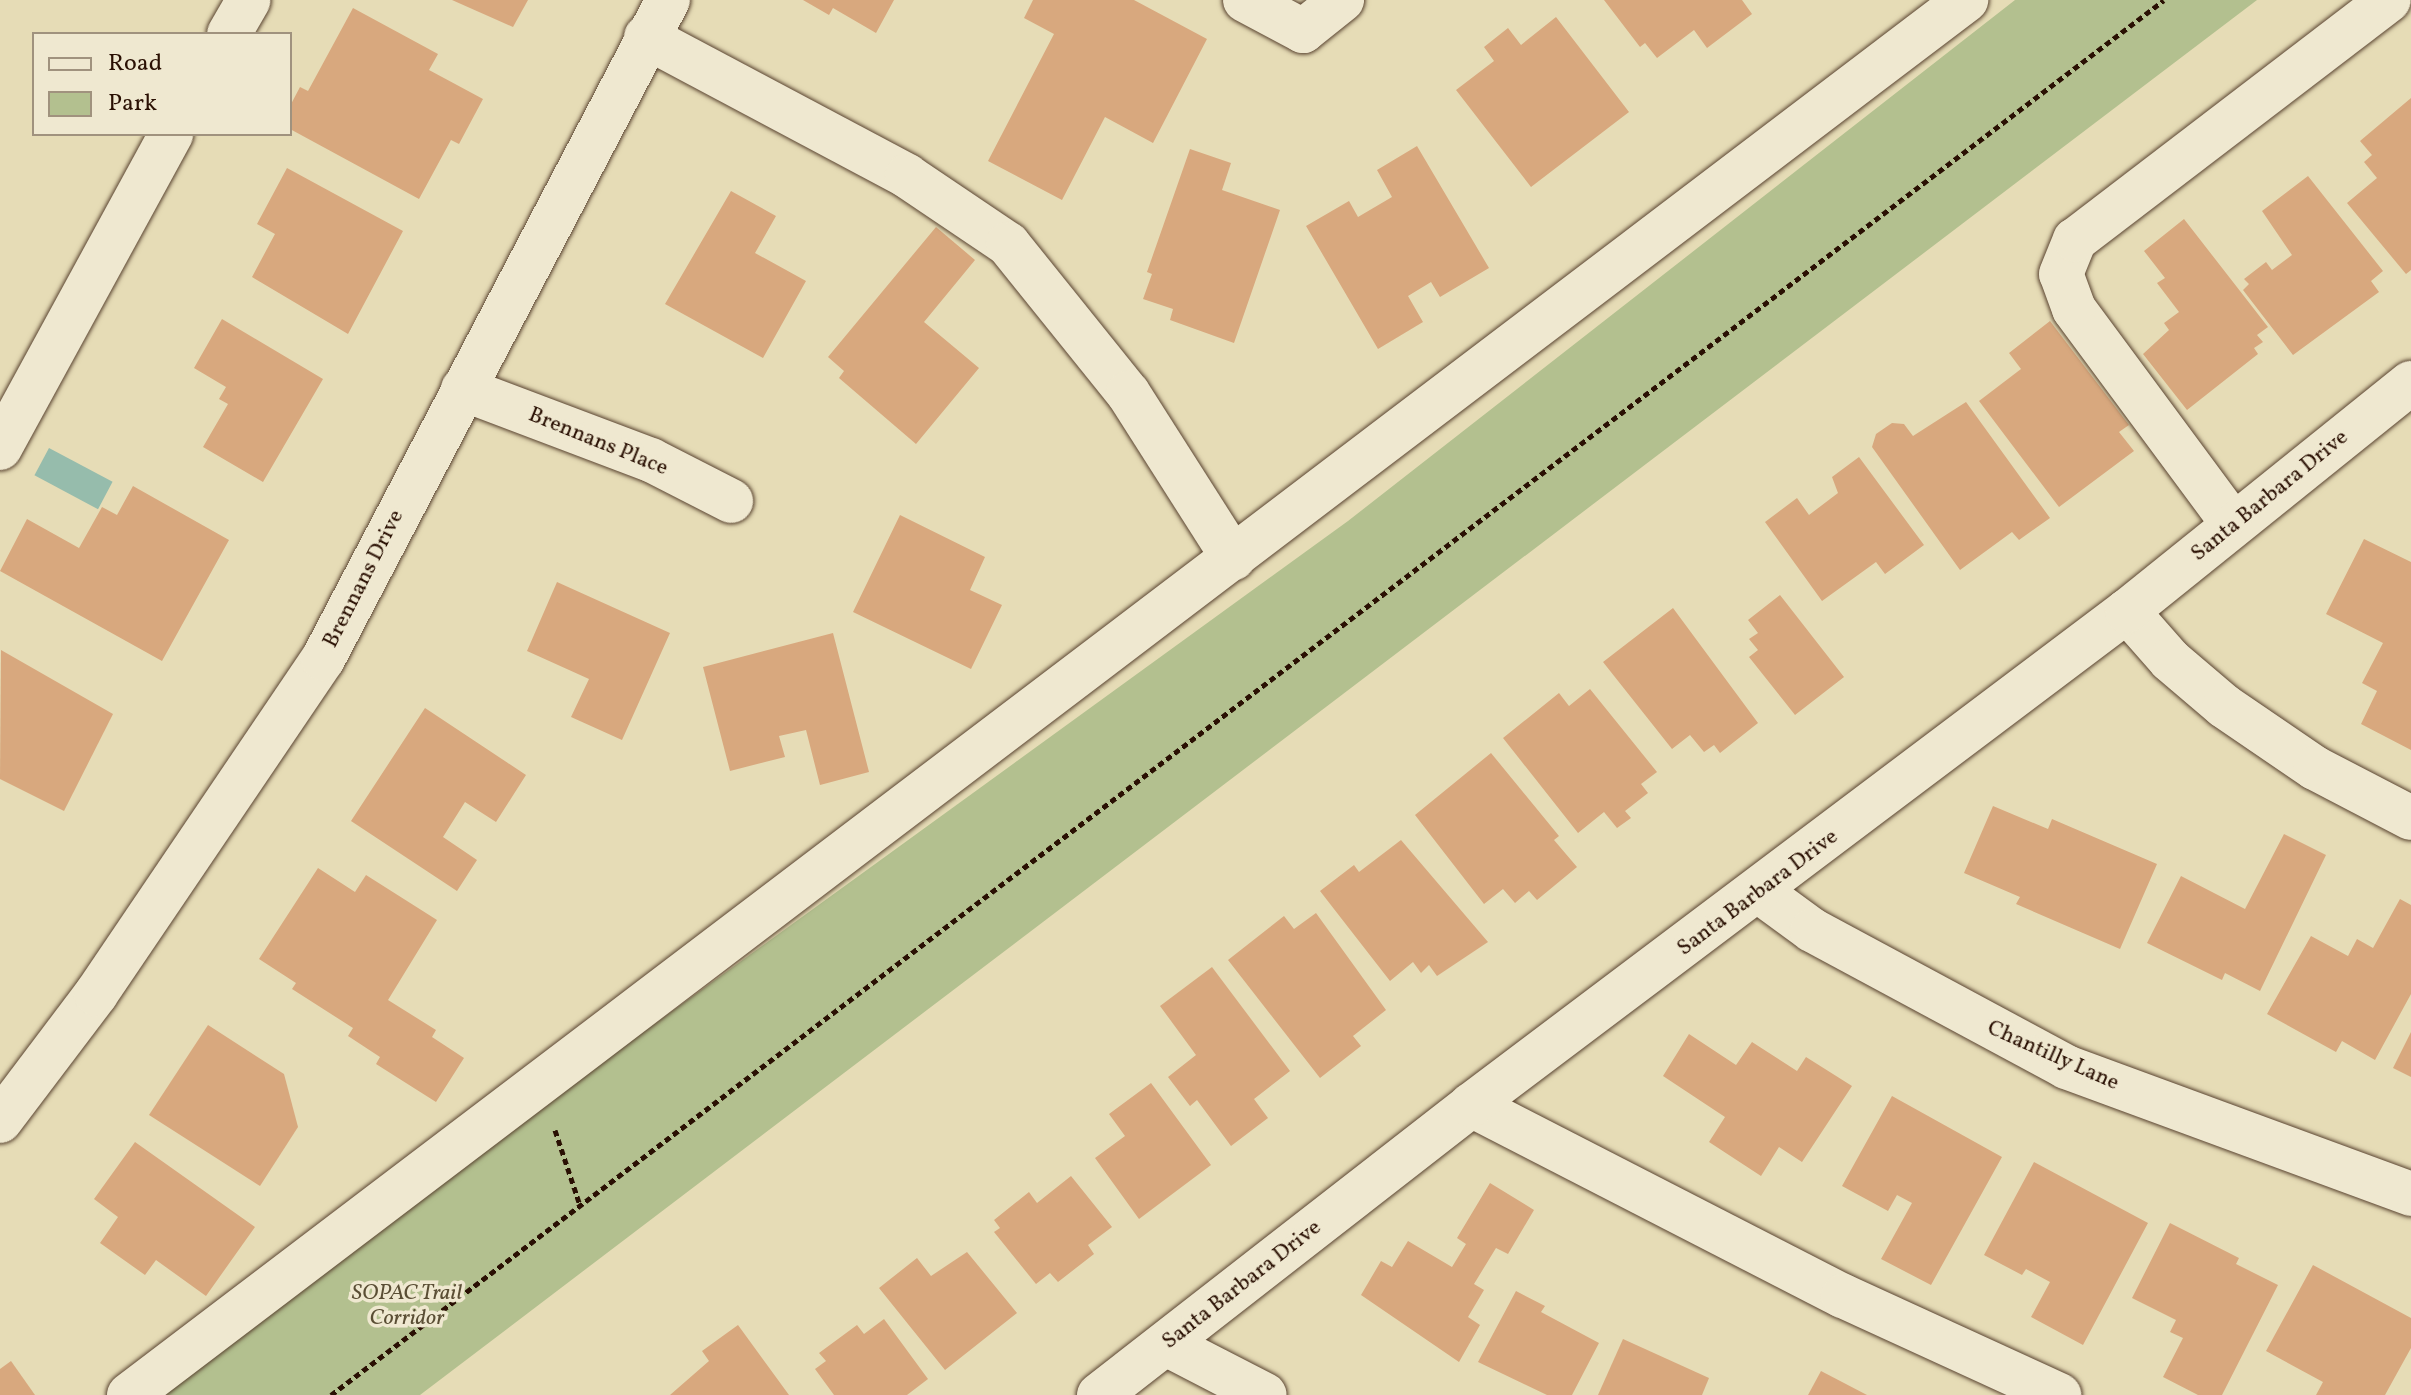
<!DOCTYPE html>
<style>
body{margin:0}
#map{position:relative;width:2411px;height:1395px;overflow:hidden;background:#e6dcb6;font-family:Vollkorn,serif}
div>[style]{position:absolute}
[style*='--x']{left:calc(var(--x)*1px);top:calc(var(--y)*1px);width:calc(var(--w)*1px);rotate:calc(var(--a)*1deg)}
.green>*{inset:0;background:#b3c08f}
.water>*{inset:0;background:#96bcac;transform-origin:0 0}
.building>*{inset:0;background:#d8a87e}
.path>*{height:5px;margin-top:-2.5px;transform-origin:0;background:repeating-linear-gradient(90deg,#2a1003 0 6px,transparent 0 10px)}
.roads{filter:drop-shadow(0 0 2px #594330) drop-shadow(0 0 2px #594330)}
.minor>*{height:44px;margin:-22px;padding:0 22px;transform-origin:22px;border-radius:22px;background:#efe8d0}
span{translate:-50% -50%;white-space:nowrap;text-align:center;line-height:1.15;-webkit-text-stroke:7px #efe8d0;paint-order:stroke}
.street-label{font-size:22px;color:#2a1003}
.park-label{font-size:22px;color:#5a4e34;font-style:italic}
.legend{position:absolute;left:32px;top:32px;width:260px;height:104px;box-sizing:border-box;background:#efe8d0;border:2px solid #a0927e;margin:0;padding:10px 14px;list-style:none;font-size:24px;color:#2a1003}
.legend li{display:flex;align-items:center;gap:16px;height:40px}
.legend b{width:40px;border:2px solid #a0927e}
</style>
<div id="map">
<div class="green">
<i style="clip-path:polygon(2015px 0,2257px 0,420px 1395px,143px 1395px,1348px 521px)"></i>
</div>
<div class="water">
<i style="left:49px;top:448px;width:72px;height:31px;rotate:28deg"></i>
</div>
<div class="building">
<i style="clip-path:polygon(452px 0,528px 0,513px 27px)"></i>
<i style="clip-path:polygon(803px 0,894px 0,876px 33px,833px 8px,829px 15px)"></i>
<i style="clip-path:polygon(1033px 0,1134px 0,1207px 39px,1153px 143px,1105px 117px,1062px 200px,988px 161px,1054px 34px,1024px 18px)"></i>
<i style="clip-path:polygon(1604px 0,1742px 0,1752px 14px,1707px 48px,1694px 30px,1657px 58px,1645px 43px,1640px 47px)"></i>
<i style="clip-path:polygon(353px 8px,438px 54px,429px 70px,483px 99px,459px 144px,451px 140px,419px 199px,290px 129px,290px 106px,300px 87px,308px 91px)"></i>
<i style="clip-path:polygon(1556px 17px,1629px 112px,1531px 187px,1456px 90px,1494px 61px,1484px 47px,1508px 28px,1521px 45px)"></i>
<i style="clip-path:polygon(2411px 98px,2411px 270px,2406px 274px,2347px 203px,2377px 178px,2364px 162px,2372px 155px,2360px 141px)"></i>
<i style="clip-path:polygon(1417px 146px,1489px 268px,1440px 297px,1431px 282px,1408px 296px,1423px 322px,1378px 349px,1306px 226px,1349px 201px,1358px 217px,1392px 197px,1377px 170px)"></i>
<i style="clip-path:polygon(1190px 149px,1231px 163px,1222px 190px,1280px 210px,1234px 343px,1170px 320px,1173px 309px,1143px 299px,1152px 274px,1147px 272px)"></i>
<i style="clip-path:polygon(287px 168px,403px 231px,348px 334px,252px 277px,275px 234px,257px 224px)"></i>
<i style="clip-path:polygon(2308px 176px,2383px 271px,2371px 281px,2379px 292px,2293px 355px,2243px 290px,2249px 284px,2244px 279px,2266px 262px,2272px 270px,2292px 255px,2262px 211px)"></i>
<i style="clip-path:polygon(731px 191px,776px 216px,755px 253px,806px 281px,763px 358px,665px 304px)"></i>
<i style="clip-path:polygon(2184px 219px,2268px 327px,2257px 335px,2263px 342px,2254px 348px,2258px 354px,2187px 410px,2143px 354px,2169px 330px,2164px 323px,2179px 312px,2157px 283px,2165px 278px,2144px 251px)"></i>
<i style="clip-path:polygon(936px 227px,975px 260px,924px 322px,979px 368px,916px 444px,839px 378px,844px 371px,828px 357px)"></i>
<i style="clip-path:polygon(222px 319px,323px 379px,263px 482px,203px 447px,228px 404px,219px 399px,226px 387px,194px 368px)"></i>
<i style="clip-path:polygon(2050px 321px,2129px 425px,2119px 432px,2134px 451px,2059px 507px,1979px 401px,2021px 369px,2009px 353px)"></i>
<i style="clip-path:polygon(1966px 402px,2050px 518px,2019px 540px,2012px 532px,1960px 570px,1872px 447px,1876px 434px,1892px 423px,1904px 424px,1913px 436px)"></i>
<i style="clip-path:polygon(1859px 457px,1924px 545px,1885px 574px,1876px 562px,1822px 601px,1765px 522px,1797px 498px,1809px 515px,1838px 493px,1832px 477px)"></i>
<i style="clip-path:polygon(133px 486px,229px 540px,162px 661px,0 571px,27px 519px,79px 548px,102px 507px,117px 515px)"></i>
<i style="clip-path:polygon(900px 515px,985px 557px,970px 590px,1002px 605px,971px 669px,853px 612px)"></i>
<i style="clip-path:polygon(2364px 539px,2411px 562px,2411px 750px,2361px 724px,2377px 691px,2362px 683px,2383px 643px,2326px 614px)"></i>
<i style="clip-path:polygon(557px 582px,670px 633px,622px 740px,571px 717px,589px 679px,527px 651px)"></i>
<i style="clip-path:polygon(1780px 595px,1844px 677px,1795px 715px,1749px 657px,1758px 650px,1749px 639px,1758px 633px,1748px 620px)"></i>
<i style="clip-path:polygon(1673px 608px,1758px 723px,1720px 753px,1714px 745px,1704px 752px,1690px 735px,1672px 749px,1603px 662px)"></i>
<i style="clip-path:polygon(833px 633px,869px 772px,820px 785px,806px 730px,779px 736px,785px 757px,730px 771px,703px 667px)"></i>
<i style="clip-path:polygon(1px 650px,113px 714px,64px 811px,0 779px)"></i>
<i style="clip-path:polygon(1590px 689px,1657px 772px,1641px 784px,1648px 793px,1625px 811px,1631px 818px,1617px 828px,1604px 812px,1578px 833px,1503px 738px,1559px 693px,1569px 706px)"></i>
<i style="clip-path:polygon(425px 708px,526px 775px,496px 822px,465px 802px,443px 837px,477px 860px,457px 891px,351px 821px)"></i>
<i style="clip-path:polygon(1491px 753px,1559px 836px,1554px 840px,1577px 867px,1537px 900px,1529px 891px,1515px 903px,1503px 889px,1484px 904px,1415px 815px)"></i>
<i style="clip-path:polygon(1993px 806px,2048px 829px,2052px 819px,2157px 864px,2120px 949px,2016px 904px,2020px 897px,1964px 873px)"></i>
<i style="clip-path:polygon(2284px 834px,2326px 855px,2260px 991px,2225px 973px,2222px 980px,2147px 943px,2181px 876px,2245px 909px)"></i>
<i style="clip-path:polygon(1401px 840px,1488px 942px,1437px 976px,1429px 965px,1421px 973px,1413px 962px,1390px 981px,1320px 891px,1354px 865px,1359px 872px)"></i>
<i style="clip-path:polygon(318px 868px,355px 892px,366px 875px,437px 920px,388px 1000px,436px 1030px,432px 1037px,464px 1058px,436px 1102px,376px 1064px,380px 1057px,348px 1036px,353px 1028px,292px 989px,296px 983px,259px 959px)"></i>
<i style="clip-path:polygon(2400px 899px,2411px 905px,2411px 994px,2375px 1060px,2342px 1041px,2336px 1052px,2267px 1014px,2311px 936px,2348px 956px,2357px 939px,2373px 948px)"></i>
<i style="clip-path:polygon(1316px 913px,1386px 1010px,1353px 1036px,1361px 1046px,1320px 1078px,1228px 960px,1284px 916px,1294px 929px)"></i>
<i style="clip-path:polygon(1212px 967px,1290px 1071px,1254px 1099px,1268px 1118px,1231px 1146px,1197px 1100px,1190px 1106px,1168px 1077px,1196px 1055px,1160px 1006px)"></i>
<i style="clip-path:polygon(208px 1025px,284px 1074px,298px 1127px,260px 1186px,149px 1115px)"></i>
<i style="clip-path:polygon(2411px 1032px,2411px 1077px,2393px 1068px)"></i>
<i style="clip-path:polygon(1689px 1034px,1736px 1065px,1752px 1042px,1797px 1071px,1806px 1057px,1852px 1086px,1802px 1162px,1779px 1147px,1761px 1176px,1709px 1142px,1725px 1117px,1663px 1076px)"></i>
<i style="clip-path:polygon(1151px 1083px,1211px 1165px,1139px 1219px,1095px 1158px,1125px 1136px,1109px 1114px)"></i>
<i style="clip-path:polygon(1892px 1096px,2002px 1157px,1931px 1285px,1881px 1259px,1912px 1203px,1897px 1195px,1888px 1211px,1842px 1186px)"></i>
<i style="clip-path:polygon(135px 1142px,255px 1227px,206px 1296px,156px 1260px,145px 1275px,100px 1243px,118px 1217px,94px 1199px)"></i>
<i style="clip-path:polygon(2034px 1162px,2148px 1223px,2083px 1345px,2031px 1317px,2050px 1282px,2026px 1269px,2022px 1275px,1984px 1255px)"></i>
<i style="clip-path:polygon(1071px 1176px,1112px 1227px,1088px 1245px,1094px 1254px,1058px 1282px,1050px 1273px,1036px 1284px,994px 1232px,1000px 1228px,994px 1220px,1029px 1192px,1037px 1203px)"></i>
<i style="clip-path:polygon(1490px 1183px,1534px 1210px,1508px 1254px,1496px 1248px,1474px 1284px,1484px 1290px,1468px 1317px,1480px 1325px,1459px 1362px,1361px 1295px,1381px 1261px,1392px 1267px,1408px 1241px,1452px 1267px,1466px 1244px,1457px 1238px)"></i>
<i style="clip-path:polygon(2170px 1223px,2239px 1258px,2236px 1264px,2278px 1285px,2222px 1395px,2198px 1395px,2163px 1377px,2183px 1338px,2170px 1332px,2176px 1320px,2132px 1298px)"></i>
<i style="clip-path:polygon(967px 1252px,1017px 1313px,945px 1370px,879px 1288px,917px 1258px,931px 1276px)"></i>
<i style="clip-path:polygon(2313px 1265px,2411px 1318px,2411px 1348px,2385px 1395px,2316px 1395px,2323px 1382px,2266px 1351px)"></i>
<i style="clip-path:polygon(1516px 1291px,1545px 1306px,1541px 1312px,1599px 1343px,1572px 1395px,1547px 1395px,1478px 1362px)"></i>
<i style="clip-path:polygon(884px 1319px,928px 1379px,907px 1395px,834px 1395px,815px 1369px,826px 1361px,819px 1353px,857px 1325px,864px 1334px)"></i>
<i style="clip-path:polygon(738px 1325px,789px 1395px,670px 1395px,709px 1361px,702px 1351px)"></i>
<i style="clip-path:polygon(1623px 1339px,1709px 1378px,1702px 1395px,1598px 1395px)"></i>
<i style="clip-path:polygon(11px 1361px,35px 1395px,0 1395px,0 1369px)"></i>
<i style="clip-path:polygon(1821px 1371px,1867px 1395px,1808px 1395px)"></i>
</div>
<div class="path">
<i style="--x:555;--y:1130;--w:79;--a:71.6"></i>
<i style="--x:331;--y:1395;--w:2303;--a:-37.27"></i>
</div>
<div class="roads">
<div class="minor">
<i style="--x:1245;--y:0;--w:66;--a:28.1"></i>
<i style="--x:1303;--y:31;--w:50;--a:-38.5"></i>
<i style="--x:229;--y:34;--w:39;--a:-60"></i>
<i style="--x:646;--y:37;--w:296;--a:28"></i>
<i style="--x:907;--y:176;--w:122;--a:34"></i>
<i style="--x:1008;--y:244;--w:191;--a:51.2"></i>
<i style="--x:1128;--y:393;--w:196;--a:57.5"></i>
<i style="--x:463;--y:389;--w:201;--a:20.7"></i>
<i style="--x:651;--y:460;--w:90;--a:27.1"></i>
<i style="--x:0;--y:448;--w:358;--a:-61.4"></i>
<i style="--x:2233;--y:524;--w:267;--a:-126.5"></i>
<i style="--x:2074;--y:309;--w:37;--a:-110"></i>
<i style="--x:2061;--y:274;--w:37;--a:-68"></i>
<i style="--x:2075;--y:240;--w:395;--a:-37.4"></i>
<i style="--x:2127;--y:611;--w:65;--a:48.7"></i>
<i style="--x:2170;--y:660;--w:71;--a:40.4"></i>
<i style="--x:2224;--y:706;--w:110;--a:34.3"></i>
<i style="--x:2315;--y:768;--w:108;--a:27.5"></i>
<i style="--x:1760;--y:892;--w:64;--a:36.2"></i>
<i style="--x:1812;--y:930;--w:289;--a:28.3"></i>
<i style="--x:2066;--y:1067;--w:368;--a:20.2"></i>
<i style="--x:1471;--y:1105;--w:418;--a:27.2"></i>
<i style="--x:1843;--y:1296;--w:238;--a:24.6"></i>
<i style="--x:0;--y:1121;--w:159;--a:-52.9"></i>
<i style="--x:96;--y:994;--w:405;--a:-55.9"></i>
<i style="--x:323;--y:659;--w:744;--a:-62.37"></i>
<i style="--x:1166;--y:1344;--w:111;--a:27.3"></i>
<i style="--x:129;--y:1395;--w:2307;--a:-37.21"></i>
<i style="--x:1099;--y:1395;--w:472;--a:-37.9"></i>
<i style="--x:1471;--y:1105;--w:821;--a:-36.98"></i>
<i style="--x:2127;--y:611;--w:364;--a:-38.8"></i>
</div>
</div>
<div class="street-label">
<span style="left:598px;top:442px;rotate:22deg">Brennans Place</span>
<span style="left:2270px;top:496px;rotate:-39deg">Santa Barbara Drive</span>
<span style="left:364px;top:579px;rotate:-63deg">Brennans Drive</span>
<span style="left:1758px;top:893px;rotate:-37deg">Santa Barbara Drive</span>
<span style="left:2053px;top:1056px;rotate:24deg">Chantilly Lane</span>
<span style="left:1242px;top:1285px;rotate:-38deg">Santa Barbara Drive</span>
</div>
<div class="park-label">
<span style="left:407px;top:1306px">SOPAC Trail<br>Corridor</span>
</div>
<ul class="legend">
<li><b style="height:10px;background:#efe8d0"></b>Road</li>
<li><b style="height:22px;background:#b3c08f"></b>Park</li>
</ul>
</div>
